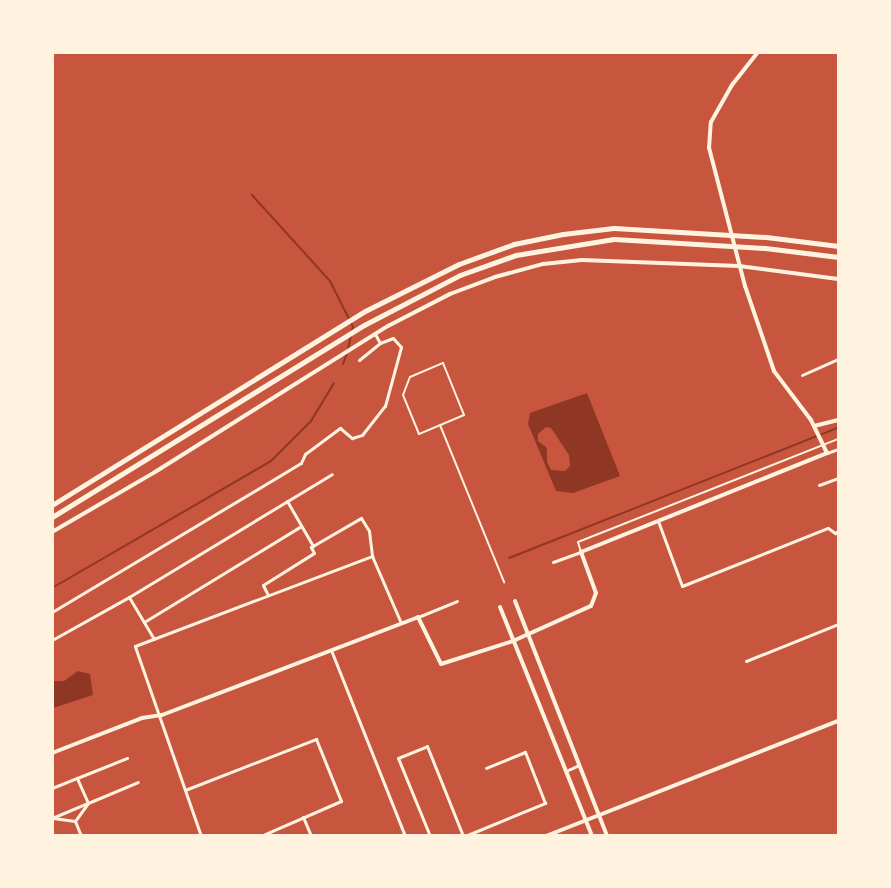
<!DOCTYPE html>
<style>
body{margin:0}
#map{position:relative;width:891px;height:888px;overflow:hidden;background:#c8553d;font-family:"Playfair Display",serif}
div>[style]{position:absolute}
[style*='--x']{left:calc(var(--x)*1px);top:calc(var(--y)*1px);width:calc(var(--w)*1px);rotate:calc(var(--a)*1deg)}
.water>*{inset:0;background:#8f3625}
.stream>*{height:2px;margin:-1px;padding:0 1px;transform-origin:1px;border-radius:1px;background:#8f3625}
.pedestrian>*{height:2px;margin:-1px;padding:0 1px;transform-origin:1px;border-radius:1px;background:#fff3e0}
.minor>*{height:3px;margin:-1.5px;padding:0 1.5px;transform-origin:1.5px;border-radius:1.5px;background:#fff3e0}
.tertiary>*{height:4px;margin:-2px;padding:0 2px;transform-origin:2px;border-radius:2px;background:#fff3e0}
.trunk>*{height:5px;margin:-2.5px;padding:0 2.5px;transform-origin:2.5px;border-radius:2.5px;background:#fff3e0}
span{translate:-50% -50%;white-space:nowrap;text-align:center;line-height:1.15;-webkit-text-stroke:5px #fff3e0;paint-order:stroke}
.frame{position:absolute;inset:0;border:54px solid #fff3e0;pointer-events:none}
</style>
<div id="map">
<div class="water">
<i style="clip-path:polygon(evenodd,587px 393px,620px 476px,573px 493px,556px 491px,528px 424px,530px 413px,587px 393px,546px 427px,551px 428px,569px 455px,570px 466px,565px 471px,551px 470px,547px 462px,547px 448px,538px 441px,538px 434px,546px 427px)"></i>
<i style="clip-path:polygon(78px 671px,90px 674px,93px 695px,53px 708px,53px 681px,64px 681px)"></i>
</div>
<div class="stream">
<i style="--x:252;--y:195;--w:116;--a:47.8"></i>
<i style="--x:330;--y:281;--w:51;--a:63.4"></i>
<i style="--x:353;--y:327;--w:23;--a:103"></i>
<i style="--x:343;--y:364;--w:12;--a:-70"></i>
<i style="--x:509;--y:558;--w:354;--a:-21.6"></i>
<i style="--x:52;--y:588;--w:253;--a:-30.1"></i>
<i style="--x:271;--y:461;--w:57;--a:-45"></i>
<i style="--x:311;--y:421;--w:44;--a:-58.8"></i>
</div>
<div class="pedestrian">
<i style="--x:443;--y:363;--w:56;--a:68"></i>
<i style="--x:464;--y:415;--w:49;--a:157.1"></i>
<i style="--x:419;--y:434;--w:42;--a:-112.3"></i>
<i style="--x:403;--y:395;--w:19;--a:-69"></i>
<i style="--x:410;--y:377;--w:36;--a:-23"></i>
<i style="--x:440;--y:425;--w:170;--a:67.8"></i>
<i style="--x:581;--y:552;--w:10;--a:-107"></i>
<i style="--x:578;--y:542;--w:280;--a:-21.6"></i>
</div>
<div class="minor">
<i style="--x:375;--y:334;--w:10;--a:61"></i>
<i style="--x:802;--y:375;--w:39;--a:-24"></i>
<i style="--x:827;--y:453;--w:12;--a:-20"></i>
<i style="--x:819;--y:485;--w:20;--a:-20"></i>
<i style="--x:287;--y:501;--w:52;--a:60"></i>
<i style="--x:658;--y:521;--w:69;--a:69.7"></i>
<i style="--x:682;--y:586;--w:157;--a:-21.7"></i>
<i style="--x:828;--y:528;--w:9;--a:36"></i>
<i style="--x:835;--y:533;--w:4;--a:-34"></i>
<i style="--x:553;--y:562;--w:30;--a:-20"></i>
<i style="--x:268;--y:595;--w:11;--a:-117"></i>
<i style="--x:263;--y:585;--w:60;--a:-32.1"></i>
<i style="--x:314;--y:553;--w:7;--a:-117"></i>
<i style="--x:311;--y:547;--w:58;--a:-30.1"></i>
<i style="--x:361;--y:518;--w:15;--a:58"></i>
<i style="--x:369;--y:531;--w:25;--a:83"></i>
<i style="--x:372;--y:556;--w:73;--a:66.6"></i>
<i style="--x:52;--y:612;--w:290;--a:-30.9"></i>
<i style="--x:301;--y:463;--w:10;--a:-66"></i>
<i style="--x:305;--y:454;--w:44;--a:-36.6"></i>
<i style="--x:340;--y:428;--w:16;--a:40"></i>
<i style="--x:352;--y:438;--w:10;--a:-17"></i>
<i style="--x:362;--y:435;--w:37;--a:-52"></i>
<i style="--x:385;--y:406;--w:61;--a:-74.8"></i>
<i style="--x:401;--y:347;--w:12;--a:-132"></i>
<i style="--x:393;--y:338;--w:14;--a:159"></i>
<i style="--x:380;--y:343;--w:27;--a:141"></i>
<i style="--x:418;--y:617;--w:42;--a:-22.3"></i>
<i style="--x:144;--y:622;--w:184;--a:-31.4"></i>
<i style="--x:154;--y:639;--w:49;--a:-120.8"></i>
<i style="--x:129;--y:597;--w:237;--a:-31.2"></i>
<i style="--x:52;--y:640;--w:88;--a:-29.2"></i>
<i style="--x:331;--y:650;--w:200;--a:68.3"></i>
<i style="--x:746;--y:661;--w:99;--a:-21.9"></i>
<i style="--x:566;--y:771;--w:14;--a:-25"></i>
<i style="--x:52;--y:788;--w:27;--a:-22"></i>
<i style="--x:185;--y:790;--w:141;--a:-21.3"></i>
<i style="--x:316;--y:739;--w:67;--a:68"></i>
<i style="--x:341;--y:801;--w:83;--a:156.5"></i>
<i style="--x:303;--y:817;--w:21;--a:67"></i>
<i style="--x:52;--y:818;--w:39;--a:-23"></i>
<i style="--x:88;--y:803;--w:27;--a:-114"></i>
<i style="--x:77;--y:778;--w:54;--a:-21.8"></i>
<i style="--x:53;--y:818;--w:22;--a:8"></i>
<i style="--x:75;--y:821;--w:22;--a:-54"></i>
<i style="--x:88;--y:803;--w:54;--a:-22.8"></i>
<i style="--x:75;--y:821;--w:16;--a:68"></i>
<i style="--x:201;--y:836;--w:201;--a:-109.2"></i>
<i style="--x:135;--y:646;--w:254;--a:-20.8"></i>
<i style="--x:430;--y:836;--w:84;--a:-112.3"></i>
<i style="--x:398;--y:758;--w:31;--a:-22"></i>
<i style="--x:427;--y:746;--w:97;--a:68.2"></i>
<i style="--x:465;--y:836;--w:87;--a:-22.4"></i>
<i style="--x:545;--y:803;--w:55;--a:-111.4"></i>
<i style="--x:525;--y:752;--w:42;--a:157.7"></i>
</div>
<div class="tertiary">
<i style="--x:814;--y:426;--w:25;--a:-14"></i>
<i style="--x:52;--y:532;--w:119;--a:-30.2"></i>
<i style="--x:155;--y:472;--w:275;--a:-32.1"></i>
<i style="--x:388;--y:326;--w:70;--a:-27.3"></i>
<i style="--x:450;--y:294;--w:48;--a:-20.7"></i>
<i style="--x:495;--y:277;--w:50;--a:-15.2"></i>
<i style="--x:543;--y:264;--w:39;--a:-6"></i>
<i style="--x:582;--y:260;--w:157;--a:2.2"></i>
<i style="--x:739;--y:266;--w:100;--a:7.5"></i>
<i style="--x:515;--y:601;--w:252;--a:68.6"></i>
<i style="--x:500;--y:607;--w:247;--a:68.1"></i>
<i style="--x:52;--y:753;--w:97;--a:-21.3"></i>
<i style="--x:142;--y:718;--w:20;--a:-9"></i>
<i style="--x:162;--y:715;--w:274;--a:-20.9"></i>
<i style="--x:418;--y:617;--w:52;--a:63.9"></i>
<i style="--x:441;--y:664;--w:76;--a:-17.7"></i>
<i style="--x:513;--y:641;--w:85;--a:-24.2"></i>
<i style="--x:591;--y:606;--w:14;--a:-69"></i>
<i style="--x:596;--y:593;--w:44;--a:-110.1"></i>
<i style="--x:581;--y:552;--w:265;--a:-21.9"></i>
<i style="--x:827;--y:453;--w:37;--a:-116"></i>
<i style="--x:811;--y:420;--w:61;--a:-127.1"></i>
<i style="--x:774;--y:371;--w:90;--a:-108.8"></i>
<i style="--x:745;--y:286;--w:143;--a:-104.6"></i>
<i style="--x:709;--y:148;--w:26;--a:-86"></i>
<i style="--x:711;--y:122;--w:43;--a:-60.4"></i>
<i style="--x:732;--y:85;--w:42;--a:-51.8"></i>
<i style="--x:546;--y:836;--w:314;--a:-21.5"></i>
</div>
<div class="trunk">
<i style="--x:52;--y:505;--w:368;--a:-31.8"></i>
<i style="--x:365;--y:311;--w:105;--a:-26.6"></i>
<i style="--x:459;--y:264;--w:59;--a:-20"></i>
<i style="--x:514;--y:244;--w:50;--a:-11.5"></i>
<i style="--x:563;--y:234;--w:51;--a:-6.7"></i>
<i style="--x:614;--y:228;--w:152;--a:3.4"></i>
<i style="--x:766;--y:237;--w:73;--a:7.1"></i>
<i style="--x:52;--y:517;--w:366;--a:-31.6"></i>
<i style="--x:364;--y:325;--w:108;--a:-27.5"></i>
<i style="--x:460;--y:275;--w:59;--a:-19.7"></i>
<i style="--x:516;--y:255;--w:99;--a:-9.3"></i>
<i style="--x:614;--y:239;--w:151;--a:3.4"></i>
<i style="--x:765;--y:248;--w:74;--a:7"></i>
</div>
<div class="frame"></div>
</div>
